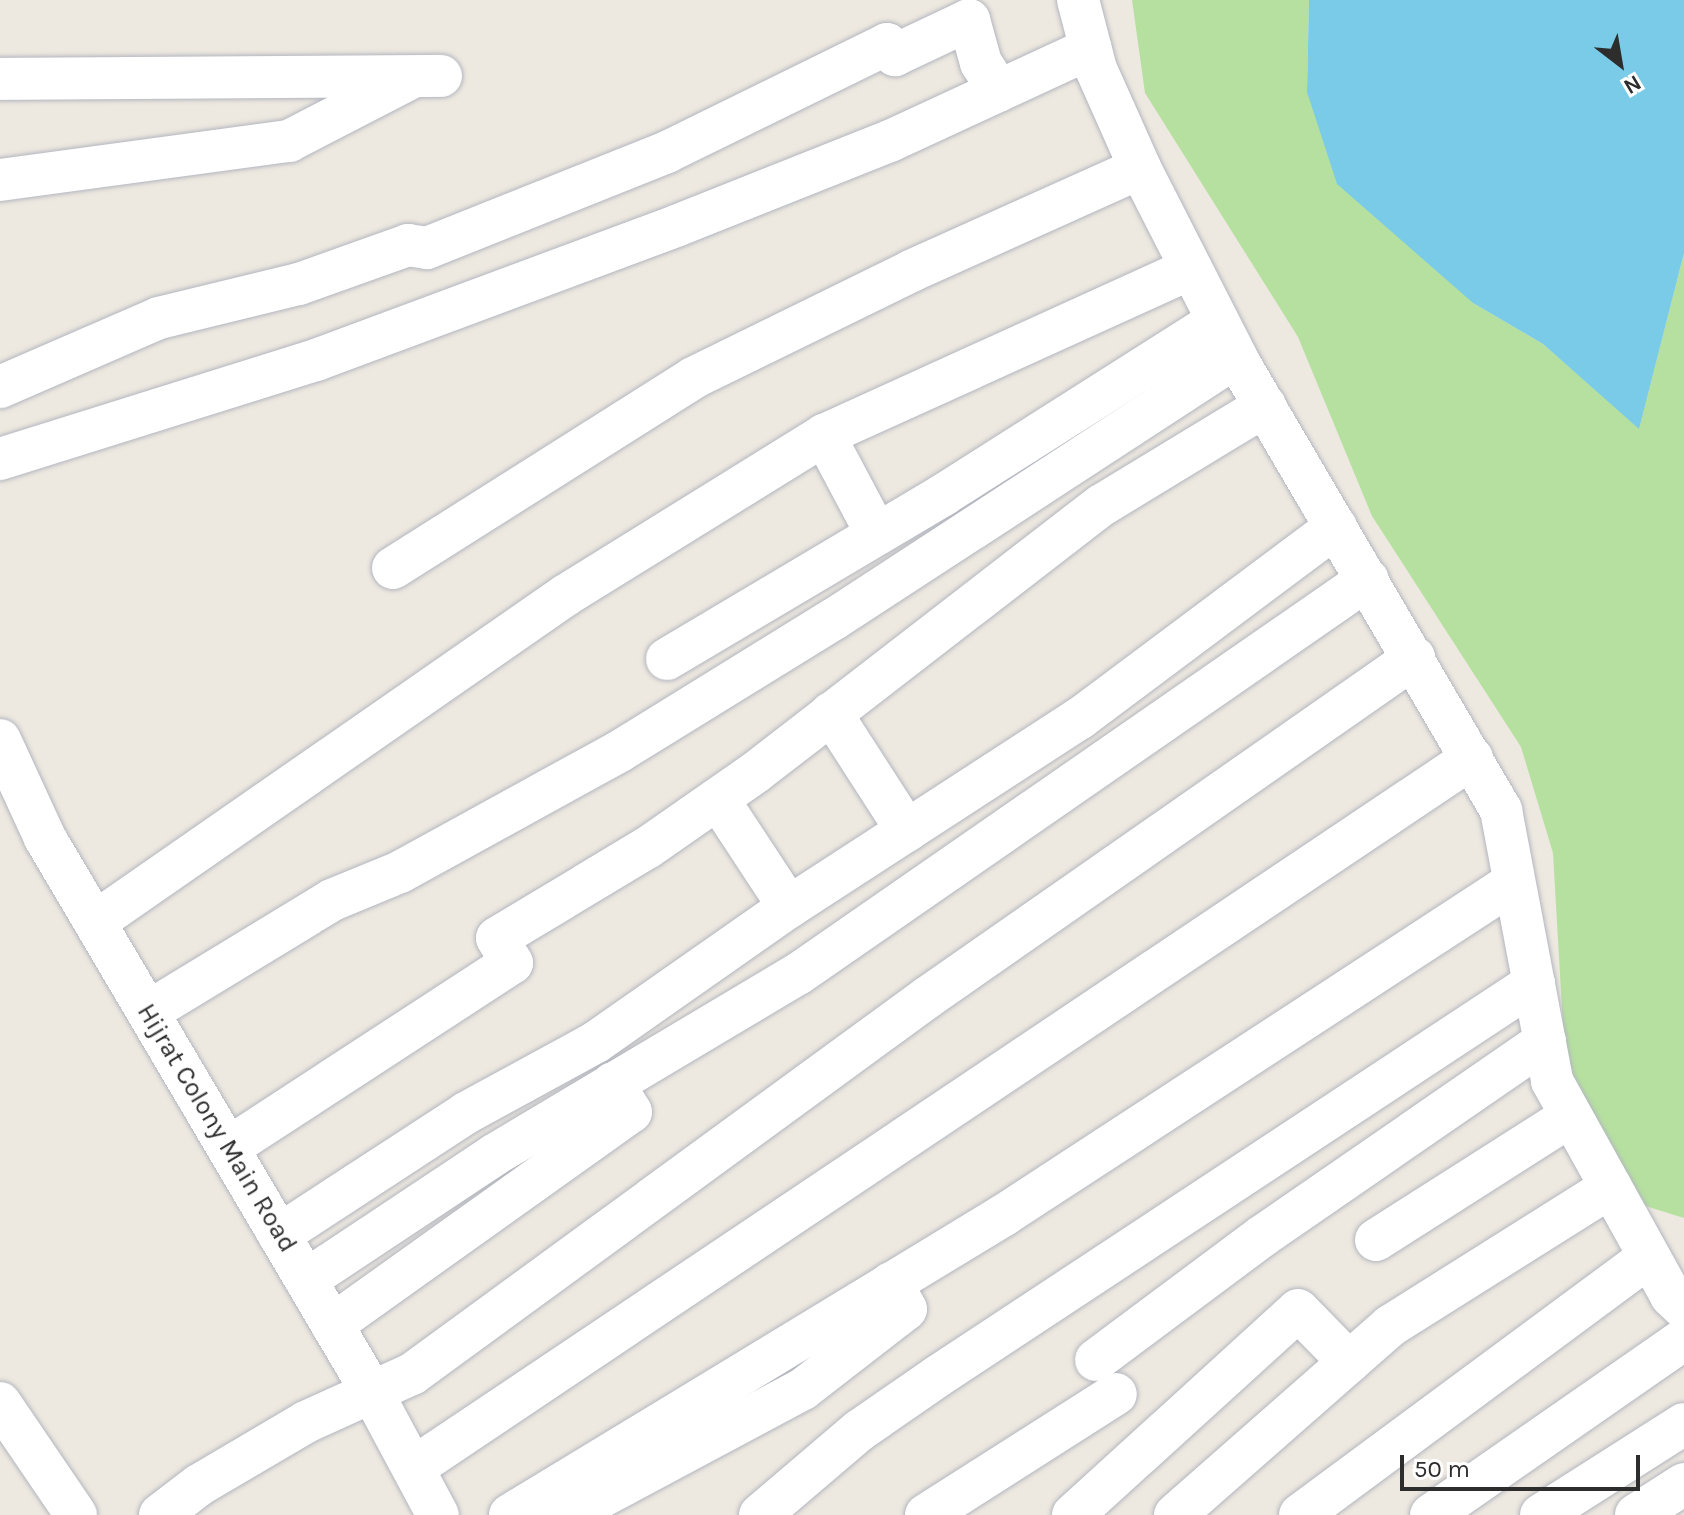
<!DOCTYPE html>
<style>
body{margin:0}
#map{position:relative;width:1684px;height:1515px;overflow:hidden;background:#ede8e0;font-family:Karla,sans-serif}
div>[style]{position:absolute}
[style*='--x']{left:calc(var(--x)*1px);top:calc(var(--y)*1px);width:calc(var(--w)*1px);rotate:calc(var(--a)*1deg)}
.green>*{inset:0;background:#b6e0a0}
.water>*{inset:0;background:#7acbe8}
.roads{filter:drop-shadow(0 0 2px #b3b6bf) drop-shadow(0 0 2px #b3b6bf)}
.minor>*{height:42px;margin:-21px;padding:0 21px;transform-origin:21px;border-radius:21px;background:#fff}
span{translate:-50% -50%;white-space:nowrap;text-align:center;line-height:1.15;-webkit-text-stroke:6px #fff;paint-order:stroke}
.street-label{font-size:26px;color:#2d2d2d}
.north{position:absolute;left:1580px;top:24px;width:80px;height:80px;-webkit-text-stroke:6px #fff;paint-order:stroke;rotate:149deg;font-size:22px;font-weight:700;line-height:32px;text-align:center;color:#2d2d2d}
.north::after{content:'';display:block;margin:auto;width:28px;height:36px;background:#2d2d2d;clip-path:polygon(50% 0,100% 100%,50% 72%,0 100%)}
.scale{position:absolute;left:1400px;top:1455px;width:240px;height:36px;box-sizing:border-box;border:4px solid #2d2d2d;border-top:0;padding-left:10px;font-size:24px;line-height:28px;white-space:nowrap;color:#2d2d2d;-webkit-text-stroke:6px #fff;paint-order:stroke}
</style>
<div id="map">
<div class="green">
<i style="clip-path:polygon(1132px 0,1309px 0,1307px 92px,1473px 303px,1543px 344px,1639px 428px,1684px 253px,1684px 1218px,1639px 1204px,1565px 1061px,1553px 853px,1521px 747px,1372px 516px,1298px 337px,1145px 93px)"></i>
</div>
<div class="water">
<i style="clip-path:polygon(1309px 0,1684px 0,1684px 253px,1639px 429px,1543px 344px,1473px 303px,1337px 184px,1307px 92px)"></i>
</div>
<div class="roads">
<div class="minor">
<i style="--x:1078;--y:0;--w:71;--a:75.4"></i>
<i style="--x:1096;--y:69;--w:108;--a:66"></i>
<i style="--x:1140;--y:168;--w:222;--a:63"></i>
<i style="--x:1241;--y:366;--w:515;--a:59.65"></i>
<i style="--x:1501;--y:810;--w:276;--a:79.3"></i>
<i style="--x:1552;--y:1081;--w:246;--a:61"></i>
<i style="--x:1671;--y:1296;--w:18;--a:43"></i>
<i style="--x:0;--y:79;--w:441;--a:-0.4"></i>
<i style="--x:0;--y:180;--w:292;--a:-7.7"></i>
<i style="--x:289;--y:141;--w:135;--a:-27.3"></i>
<i style="--x:0;--y:387;--w:173;--a:-23.5"></i>
<i style="--x:159;--y:318;--w:144;--a:-13.7"></i>
<i style="--x:299;--y:284;--w:116;--a:-19.7"></i>
<i style="--x:408;--y:245;--w:19;--a:9"></i>
<i style="--x:427;--y:248;--w:258;--a:-21.8"></i>
<i style="--x:667;--y:152;--w:245;--a:-26.1"></i>
<i style="--x:887;--y:44;--w:14;--a:54"></i>
<i style="--x:895;--y:55;--w:82;--a:-25.3"></i>
<i style="--x:969;--y:20;--w:45;--a:74.4"></i>
<i style="--x:981;--y:63;--w:33;--a:57"></i>
<i style="--x:824;--y:435;--w:109;--a:62"></i>
<i style="--x:0;--y:459;--w:331;--a:-17.4"></i>
<i style="--x:316;--y:360;--w:384;--a:-20.4"></i>
<i style="--x:676;--y:226;--w:230;--a:-21.7"></i>
<i style="--x:890;--y:141;--w:221;--a:-24.8"></i>
<i style="--x:393;--y:568;--w:355;--a:-32.3"></i>
<i style="--x:693;--y:378;--w:243;--a:-26.1"></i>
<i style="--x:911;--y:271;--w:251;--a:-24.2"></i>
<i style="--x:667;--y:659;--w:321;--a:-30.7"></i>
<i style="--x:943;--y:495;--w:325;--a:-32.4"></i>
<i style="--x:831;--y:713;--w:140;--a:57.2"></i>
<i style="--x:0;--y:740;--w:108;--a:65.3"></i>
<i style="--x:45;--y:838;--w:646;--a:59.46"></i>
<i style="--x:373;--y:1394;--w:137;--a:61.8"></i>
<i style="--x:718;--y:799;--w:129;--a:56.7"></i>
<i style="--x:95;--y:922;--w:573;--a:-34.77"></i>
<i style="--x:566;--y:595;--w:304;--a:-31.8"></i>
<i style="--x:824;--y:435;--w:402;--a:-24.4"></i>
<i style="--x:148;--y:1012;--w:215;--a:-31.3"></i>
<i style="--x:332;--y:900;--w:74;--a:-22.4"></i>
<i style="--x:400;--y:872;--w:251;--a:-28.8"></i>
<i style="--x:620;--y:751;--w:251;--a:-31.7"></i>
<i style="--x:834;--y:619;--w:480;--a:-33.1"></i>
<i style="--x:228;--y:1148;--w:339;--a:-33.1"></i>
<i style="--x:512;--y:963;--w:29;--a:-121"></i>
<i style="--x:497;--y:938;--w:175;--a:-31"></i>
<i style="--x:647;--y:848;--w:133;--a:-34.9"></i>
<i style="--x:756;--y:772;--w:437;--a:-37.7"></i>
<i style="--x:1102;--y:505;--w:191;--a:-31.3"></i>
<i style="--x:279;--y:1235;--w:223;--a:-33.1"></i>
<i style="--x:466;--y:1113;--w:148;--a:-28.6"></i>
<i style="--x:596;--y:1042;--w:236;--a:-35"></i>
<i style="--x:789;--y:907;--w:346;--a:-33"></i>
<i style="--x:1079;--y:719;--w:321;--a:-36.8"></i>
<i style="--x:1376;--y:1240;--w:231;--a:-32.5"></i>
<i style="--x:306;--y:1280;--w:226;--a:-33.6"></i>
<i style="--x:494;--y:1155;--w:354;--a:-30.8"></i>
<i style="--x:798;--y:974;--w:693;--a:-34.72"></i>
<i style="--x:332;--y:1325;--w:367;--a:-35.5"></i>
<i style="--x:631;--y:1112;--w:34;--a:-122"></i>
<i style="--x:1096;--y:1360;--w:206;--a:-36.7"></i>
<i style="--x:1261;--y:1237;--w:345;--a:-34.6"></i>
<i style="--x:0;--y:1403;--w:135;--a:55.8"></i>
<i style="--x:413;--y:1468;--w:1275;--a:-33.84"></i>
<i style="--x:160;--y:1515;--w:49;--a:-37.6"></i>
<i style="--x:199;--y:1485;--w:124;--a:-30.5"></i>
<i style="--x:306;--y:1422;--w:116;--a:-24.4"></i>
<i style="--x:412;--y:1374;--w:639;--a:-36.15"></i>
<i style="--x:928;--y:997;--w:593;--a:-34.9"></i>
<i style="--x:510;--y:1515;--w:578;--a:-31.27"></i>
<i style="--x:1004;--y:1215;--w:609;--a:-33.14"></i>
<i style="--x:567;--y:1515;--w:268;--a:-28.1"></i>
<i style="--x:803;--y:1389;--w:130;--a:-37.8"></i>
<i style="--x:906;--y:1309;--w:30;--a:-120"></i>
<i style="--x:760;--y:1515;--w:131;--a:-40.4"></i>
<i style="--x:860;--y:1430;--w:95;--a:-34.7"></i>
<i style="--x:938;--y:1376;--w:714;--a:-33.4"></i>
<i style="--x:926;--y:1515;--w:225;--a:-32.5"></i>
<i style="--x:1073;--y:1515;--w:304;--a:-42.3"></i>
<i style="--x:1298;--y:1310;--w:73;--a:45.6"></i>
<i style="--x:1175;--y:1515;--w:286;--a:-41.3"></i>
<i style="--x:1390;--y:1326;--w:261;--a:-32.2"></i>
<i style="--x:1300;--y:1515;--w:434;--a:-36.5"></i>
<i style="--x:1431;--y:1515;--w:308;--a:-34.8"></i>
<i style="--x:1541;--y:1515;--w:169;--a:-32.5"></i>
<i style="--x:1636;--y:1515;--w:57;--a:-32.9"></i>
</div>
</div>
<div class="street-label">
<span style="left:217px;top:1128px;rotate:59deg">Hijrat Colony Main Road</span>
</div>
<div class="north">N</div>
<div class="scale">50 m</div>
</div>
